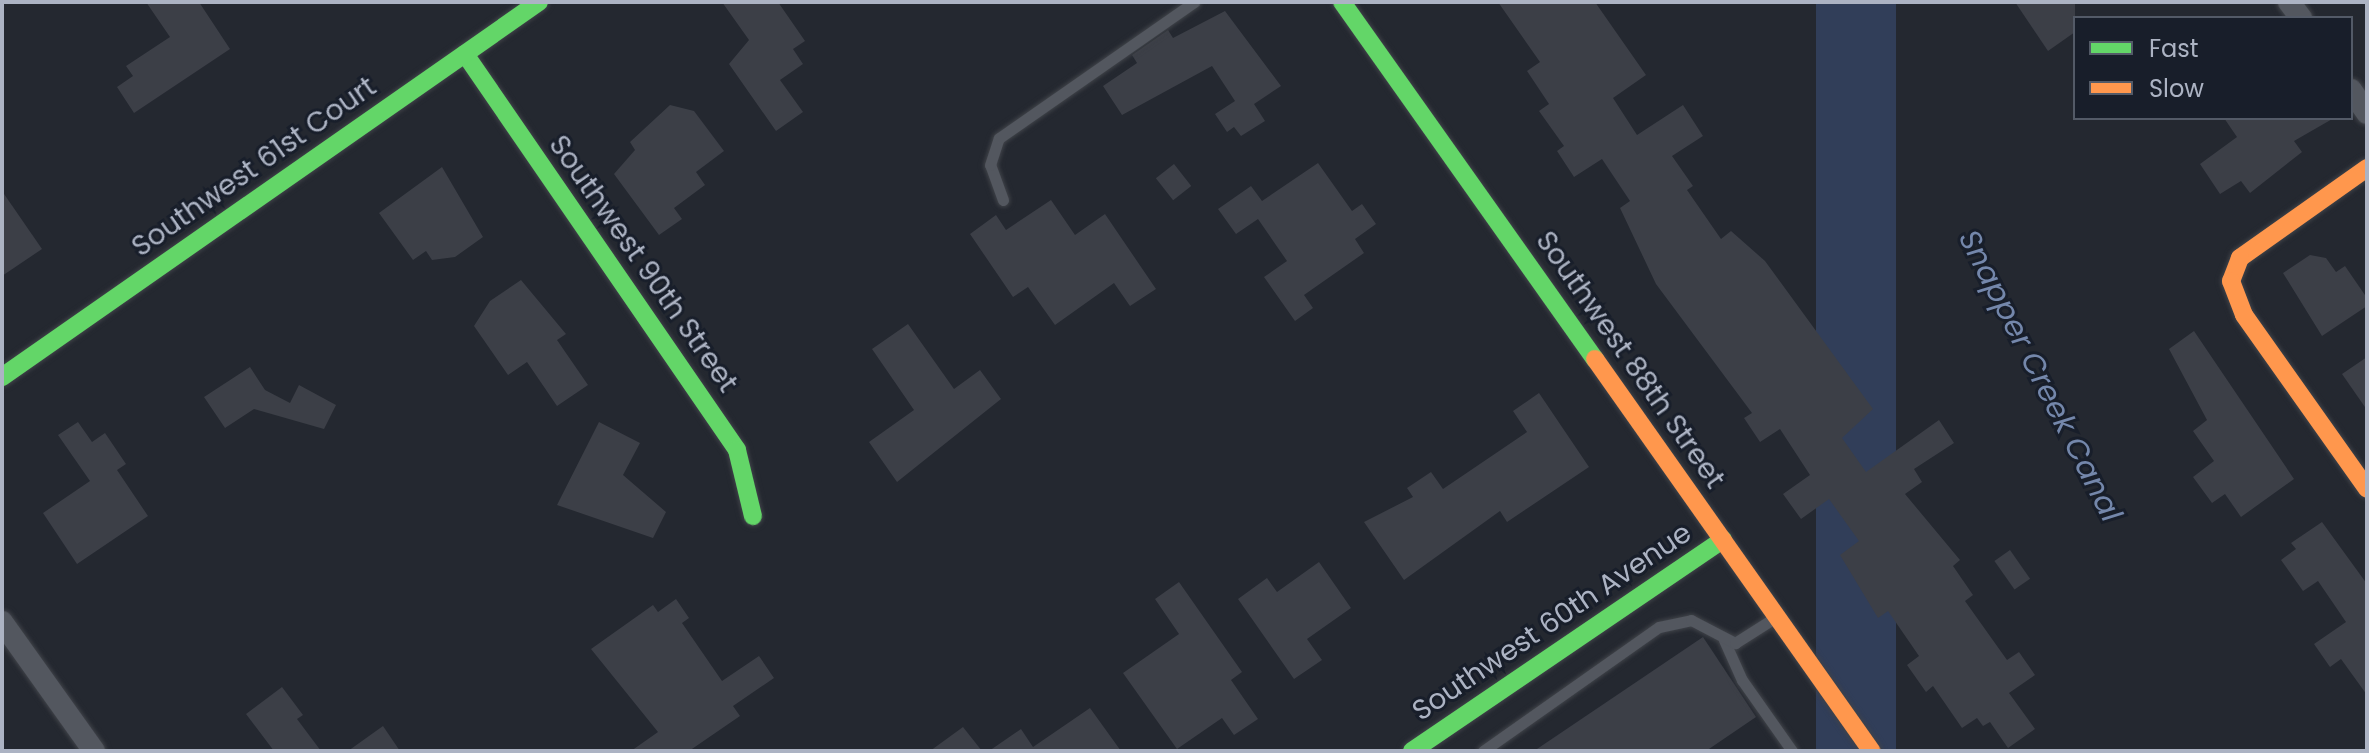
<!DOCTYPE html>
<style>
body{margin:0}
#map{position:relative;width:2369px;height:753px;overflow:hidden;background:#242830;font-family:Poppins,sans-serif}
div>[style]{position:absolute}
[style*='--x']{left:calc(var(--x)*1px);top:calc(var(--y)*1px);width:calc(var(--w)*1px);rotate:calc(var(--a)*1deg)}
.water>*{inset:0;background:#313e59;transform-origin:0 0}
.building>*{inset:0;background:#3c3f47;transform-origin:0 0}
.roads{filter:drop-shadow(0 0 2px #404349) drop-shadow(0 0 2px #404349)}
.lane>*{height:11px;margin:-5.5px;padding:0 5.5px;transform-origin:5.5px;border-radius:5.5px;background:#53575f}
.street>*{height:22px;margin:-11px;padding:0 11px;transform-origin:11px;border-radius:11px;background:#53575f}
.fast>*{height:18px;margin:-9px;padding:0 9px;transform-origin:9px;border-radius:9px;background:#63d668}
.slow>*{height:18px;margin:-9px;padding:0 9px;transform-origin:9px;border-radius:9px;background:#ff974d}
span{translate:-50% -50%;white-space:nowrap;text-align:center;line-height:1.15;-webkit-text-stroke:6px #181e2a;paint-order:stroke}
.street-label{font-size:28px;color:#acb3c3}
.water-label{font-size:30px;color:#7487ab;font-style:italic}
.frame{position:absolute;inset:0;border:4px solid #acb3c3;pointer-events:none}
.legend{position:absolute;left:2073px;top:16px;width:280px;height:104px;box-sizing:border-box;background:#181e2a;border:2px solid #535a67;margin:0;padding:10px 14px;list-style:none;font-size:24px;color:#acb3c3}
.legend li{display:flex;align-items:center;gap:16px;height:40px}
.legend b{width:40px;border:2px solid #535a67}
</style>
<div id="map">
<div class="water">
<i style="left:1816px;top:2px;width:80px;height:835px"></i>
</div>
<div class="building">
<i style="clip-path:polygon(146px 2px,199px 2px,230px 49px,134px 113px,117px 87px,133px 76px,126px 66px,170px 37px)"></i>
<i style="clip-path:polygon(722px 2px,778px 2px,805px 41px,793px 49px,803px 64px,780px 80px,803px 112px,776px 131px,729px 64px,749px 40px)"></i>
<i style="clip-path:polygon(1498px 2px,1595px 2px,1646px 75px,1613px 98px,1637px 135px,1683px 105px,1703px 136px,1672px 156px,1693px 186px,1687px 190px,1721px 239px,1731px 231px,1765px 261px,1873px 409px,1842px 438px,1866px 472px,1939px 420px,1954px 443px,1914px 469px,1922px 482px,1905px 494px,1960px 560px,1953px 566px,1973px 595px,1965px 601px,2007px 660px,2019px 652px,2035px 675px,2009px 693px,2035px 729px,2008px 748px,1990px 722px,1983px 726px,1977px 718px,1962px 728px,1933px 686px,1926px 692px,1907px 665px,1919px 656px,1888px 611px,1878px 618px,1840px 555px,1859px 541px,1829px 499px,1801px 519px,1783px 494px,1810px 475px,1780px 429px,1760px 442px,1744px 418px,1752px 413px,1656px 284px,1620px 208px,1630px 201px,1602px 159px,1574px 177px,1557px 151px,1564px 146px,1539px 111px,1549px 104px,1527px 71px,1540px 62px)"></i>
<i style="clip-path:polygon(2015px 2px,2075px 2px,2075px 32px,2048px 51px)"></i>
<i style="clip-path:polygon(1225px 11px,1281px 86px,1254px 104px,1265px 121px,1241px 136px,1234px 127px,1227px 132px,1215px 114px,1235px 101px,1212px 66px,1122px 115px,1103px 86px,1137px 63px,1132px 55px,1168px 30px,1173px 38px)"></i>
<i style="clip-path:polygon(670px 105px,694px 111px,724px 151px,696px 172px,705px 185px,674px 208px,682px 219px,659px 235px,614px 174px,635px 150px,630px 142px)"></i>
<i style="clip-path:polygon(2224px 118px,2334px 118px,2294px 141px,2302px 152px,2250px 193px,2241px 181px,2220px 194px,2200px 164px,2237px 137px)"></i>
<i style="clip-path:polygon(1318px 163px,1352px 211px,1362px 204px,1376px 224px,1355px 239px,1364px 253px,1304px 295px,1313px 308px,1295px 321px,1264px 277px,1287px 261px,1258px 219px,1236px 234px,1218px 209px,1251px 186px,1262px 201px)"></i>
<i style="left:1174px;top:164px;width:28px;height:23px;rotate:52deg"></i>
<i style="clip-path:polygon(442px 167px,483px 237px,455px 257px,432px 260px,426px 251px,413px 260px,379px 213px)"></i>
<i style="clip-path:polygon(2px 191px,42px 249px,2px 276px)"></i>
<i style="clip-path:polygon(1051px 200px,1075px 235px,1105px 214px,1156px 289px,1130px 306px,1114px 283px,1055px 325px,1028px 287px,1013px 297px,970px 234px,996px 215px,1006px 230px)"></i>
<i style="clip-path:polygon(2310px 255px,2326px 258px,2336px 272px,2345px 266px,2367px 298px,2367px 306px,2322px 336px,2283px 273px)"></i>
<i style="clip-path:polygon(521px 280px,566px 334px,557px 340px,588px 385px,557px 406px,527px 362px,508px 375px,474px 326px,490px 301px)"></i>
<i style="clip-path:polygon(908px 324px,954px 389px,980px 370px,1001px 399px,897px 482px,869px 442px,914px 410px,872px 349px)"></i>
<i style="clip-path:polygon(2194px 331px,2294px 479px,2241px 517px,2225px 494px,2212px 503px,2193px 477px,2214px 461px,2193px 431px,2207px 420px,2169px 349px)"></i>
<i style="clip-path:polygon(2367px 357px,2367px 410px,2342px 374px)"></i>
<i style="clip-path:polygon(250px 367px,265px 390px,290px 403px,299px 385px,336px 405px,324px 429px,254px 409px,225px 428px,204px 397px)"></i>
<i style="clip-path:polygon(1539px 393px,1589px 467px,1507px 522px,1500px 511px,1404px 580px,1364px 522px,1413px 497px,1407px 488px,1431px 472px,1443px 489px,1527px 432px,1513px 411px)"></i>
<i style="clip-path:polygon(78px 422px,92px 442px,105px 433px,126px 464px,117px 470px,148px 516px,77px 564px,43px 513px,90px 481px,58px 435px)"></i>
<i style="clip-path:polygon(599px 422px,640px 443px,623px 475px,666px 512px,653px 538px,557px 505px)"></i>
<i style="clip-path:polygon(2322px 522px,2367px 584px,2367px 695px,2341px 659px,2330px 667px,2314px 644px,2346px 622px,2318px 581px,2303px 591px,2281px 560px,2296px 549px,2291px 543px)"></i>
<i style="left:2010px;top:550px;width:35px;height:19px;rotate:55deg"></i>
<i style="clip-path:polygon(1319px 562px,1351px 608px,1307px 639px,1322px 660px,1294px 679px,1238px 599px,1267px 578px,1277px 592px)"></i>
<i style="clip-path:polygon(1179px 582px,1242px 672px,1231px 680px,1258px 719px,1234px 735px,1222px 718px,1177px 749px,1123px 673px,1179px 634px,1155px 599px)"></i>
<i style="clip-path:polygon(676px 599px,689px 618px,682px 623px,722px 681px,759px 656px,774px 678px,733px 706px,740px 716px,689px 751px,631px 751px,658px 732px,591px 649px,653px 605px,658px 612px)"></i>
<i style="clip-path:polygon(1703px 637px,1756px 717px,1706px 751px,1534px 751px)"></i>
<i style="clip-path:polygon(282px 687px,303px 715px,297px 719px,321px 751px,274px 751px,246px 714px)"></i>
<i style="clip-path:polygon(1090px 708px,1121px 751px,989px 751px,1021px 729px,1033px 747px)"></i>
<i style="clip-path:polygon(383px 726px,400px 751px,348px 751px)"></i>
<i style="clip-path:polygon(963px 727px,982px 751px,930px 751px)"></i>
</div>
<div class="roads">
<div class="lane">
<i style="--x:1003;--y:200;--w:37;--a:-110"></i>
<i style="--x:990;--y:165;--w:28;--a:-72"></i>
<i style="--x:999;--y:138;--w:238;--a:-34.9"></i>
<i style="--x:1724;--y:640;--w:44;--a:65.8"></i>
<i style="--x:1742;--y:680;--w:87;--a:54.8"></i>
<i style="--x:1483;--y:751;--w:215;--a:-35.2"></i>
<i style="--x:1659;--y:627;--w:33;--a:-12"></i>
<i style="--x:1691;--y:620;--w:50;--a:27.6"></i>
<i style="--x:1735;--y:643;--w:49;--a:-32.4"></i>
</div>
<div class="street">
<i style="--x:2289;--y:2;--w:20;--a:53"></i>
<i style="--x:2351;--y:90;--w:28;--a:55"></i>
<i style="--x:2;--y:622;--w:158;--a:54.5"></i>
</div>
<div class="fast">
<i style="--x:1342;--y:2;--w:438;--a:54.7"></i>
<i style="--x:465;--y:54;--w:480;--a:55.5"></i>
<i style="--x:737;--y:450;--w:68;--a:76.4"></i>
<i style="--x:2;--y:377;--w:655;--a:-34.93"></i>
<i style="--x:1412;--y:751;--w:376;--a:-34.2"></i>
</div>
<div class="slow">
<i style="--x:2367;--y:168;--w:156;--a:144.7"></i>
<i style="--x:2240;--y:258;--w:25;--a:111"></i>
<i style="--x:2231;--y:281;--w:36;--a:69"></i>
<i style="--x:2244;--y:315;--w:213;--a:54.7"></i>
<i style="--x:1595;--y:359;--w:480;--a:54.8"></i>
</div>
</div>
<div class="street-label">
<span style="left:254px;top:167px;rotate:-35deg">Southwest 61st Court</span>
<span style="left:643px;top:264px;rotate:55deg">Southwest 90th Street</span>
<span style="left:1630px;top:360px;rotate:55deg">Southwest 88th Street</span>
<span style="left:1552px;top:622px;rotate:-34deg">Southwest 60th Avenue</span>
</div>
<div class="water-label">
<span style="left:2040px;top:376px;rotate:63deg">Snapper Creek Canal</span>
</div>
<div class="frame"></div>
<ul class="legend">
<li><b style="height:10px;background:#63d668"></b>Fast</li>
<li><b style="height:10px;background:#ff974d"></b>Slow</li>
</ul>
</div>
